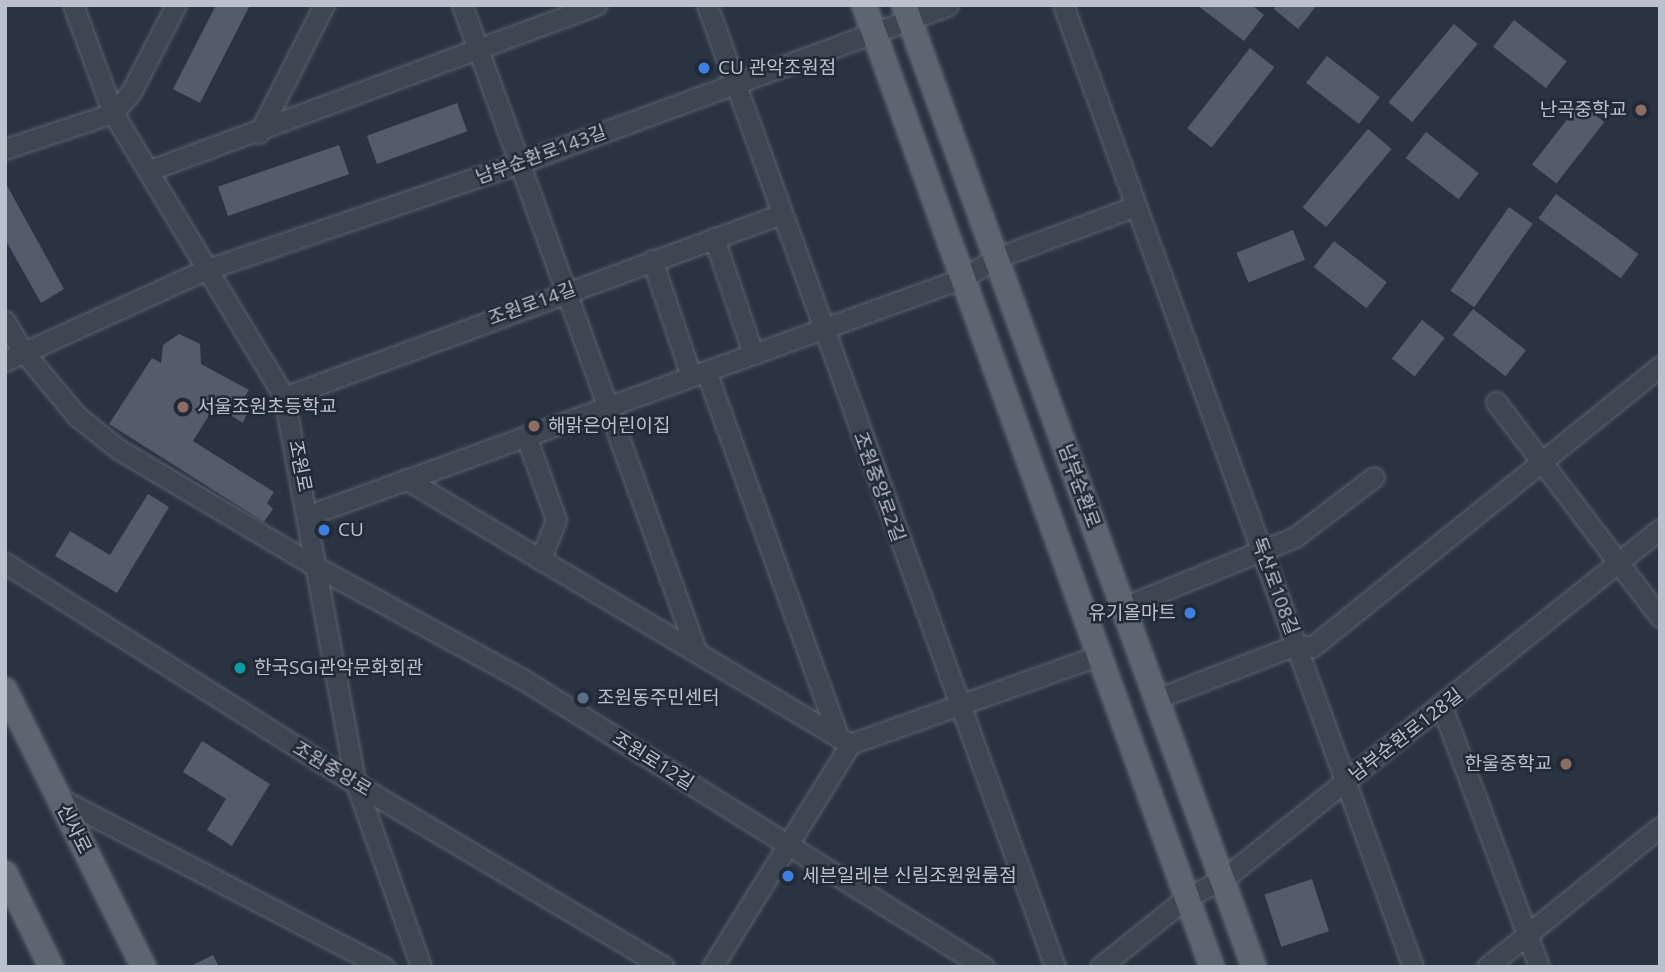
<!DOCTYPE html>
<meta charset="utf-8">
<style>
body{margin:0}
#map{position:relative;width:1665px;height:972px;overflow:hidden;background:#2a3342;font-family:"Open Sans","Noto Sans KR",sans-serif}
div>[style]{position:absolute}
[style*='--x']{left:calc(var(--x)*1px);top:calc(var(--y)*1px);width:calc(var(--w)*1px);rotate:calc(var(--a)*1deg)}
.building>*{inset:0;background:#545c6c;transform-origin:0 0}
.roads{filter:drop-shadow(0 0 2px #5c636f) drop-shadow(0 0 2px #5c636f)}
.minor>*{height:19px;margin:-9.5px;padding:0 9.5px;transform-origin:9.5px;border-radius:9.5px;background:#3e4652}
.major>*{height:24px;margin:-12px;padding:0 12px;transform-origin:12px;border-radius:12px;background:#5d6571}
.dots>*{width:19px;height:19px;translate:-50% -50%;box-sizing:border-box;border:4px solid #232a37;border-radius:50%}
span{translate:-50% -50%;white-space:nowrap;text-align:center;line-height:1.15;-webkit-text-stroke:5px #232a37;paint-order:stroke}
.poi-label{font-size:19px;color:#bbc1cc}
.left{translate:0 -50%;text-align:left}
.right{translate:-100% -50%;text-align:right}
.street-label{font-size:19px;color:#bbc1cc}
.frame{position:absolute;inset:0;border:7px solid #bbc1cc;pointer-events:none}
</style>
<div id="map">
<div class="building">
<i style="clip-path:polygon(216px 5px,250px 5px,200px 103px,173px 89px)"></i>
<i style="clip-path:polygon(1197px 5px,1252px 5px,1264px 15px,1244px 41px)"></i>
<i style="clip-path:polygon(1277px 5px,1317px 5px,1298px 29px,1274px 9px)"></i>
<i style="left:1514px;top:20px;width:67px;height:34px;rotate:38deg"></i>
<i style="left:1454px;top:24px;width:31px;height:102px;rotate:40deg"></i>
<i style="left:1250px;top:48px;width:31px;height:102px;rotate:38deg"></i>
<i style="left:1327px;top:56px;width:67px;height:34px;rotate:38deg"></i>
<i style="left:457px;top:103px;width:30px;height:96px;rotate:70deg"></i>
<i style="left:1580px;top:103px;width:31px;height:78px;rotate:38deg"></i>
<i style="left:1368px;top:129px;width:31px;height:102px;rotate:40deg"></i>
<i style="left:1426px;top:132px;width:67px;height:33px;rotate:38deg"></i>
<i style="left:339px;top:145px;width:31px;height:128px;rotate:71deg"></i>
<i style="clip-path:polygon(5px 182px,64px 289px,41px 303px,5px 239px)"></i>
<i style="left:1556px;top:194px;width:102px;height:30px;rotate:36deg"></i>
<i style="left:1509px;top:207px;width:29px;height:102px;rotate:35deg"></i>
<i style="left:1293px;top:230px;width:32px;height:61px;rotate:68deg"></i>
<i style="left:1334px;top:241px;width:67px;height:33px;rotate:38deg"></i>
<i style="left:1473px;top:309px;width:67px;height:33px;rotate:38deg"></i>
<i style="left:1422px;top:320px;width:29px;height:49px;rotate:38deg"></i>
<i style="clip-path:polygon(179px 334px,200px 344px,201px 364px,249px 390px,240px 404px,248px 411px,243px 423px,210px 402px,213px 409px,193px 441px,274px 492px,267px 503px,273px 509px,264px 522px,109px 424px,152px 358px,161px 363px,163px 345px)"></i>
<i style="clip-path:polygon(148px 494px,169px 507px,117px 593px,55px 556px,70px 531px,110px 555px)"></i>
<i style="clip-path:polygon(202px 741px,270px 784px,232px 846px,207px 830px,226px 799px,183px 772px)"></i>
<i style="left:1312px;top:879px;width:55px;height:50px;rotate:72deg"></i>
<i style="clip-path:polygon(213px 955px,219px 967px,189px 967px)"></i>
</div>
<div class="roads">
<div class="minor">
<i style="--x:73;--y:5;--w:115;--a:69.7"></i>
<i style="--x:113;--y:113;--w:332;--a:58.9"></i>
<i style="--x:284;--y:397;--w:394;--a:79.5"></i>
<i style="--x:356;--y:784;--w:194;--a:70.4"></i>
<i style="--x:462;--y:5;--w:686;--a:70.06"></i>
<i style="--x:707;--y:5;--w:1023;--a:70.11"></i>
<i style="--x:1063;--y:5;--w:1024;--a:70.01"></i>
<i style="--x:113;--y:113;--w:28;--a:-49"></i>
<i style="--x:131;--y:92;--w:98;--a:-62.7"></i>
<i style="--x:259;--y:133;--w:144;--a:-63.1"></i>
<i style="--x:5;--y:149;--w:114;--a:-18.4"></i>
<i style="--x:150;--y:170;--w:476;--a:-20.3"></i>
<i style="--x:714;--y:238;--w:122;--a:71.4"></i>
<i style="--x:652;--y:260;--w:122;--a:71.4"></i>
<i style="--x:5;--y:321;--w:34;--a:60"></i>
<i style="--x:22;--y:350;--w:86;--a:50.2"></i>
<i style="--x:77;--y:416;--w:53;--a:38.8"></i>
<i style="--x:118;--y:449;--w:229;--a:30.7"></i>
<i style="--x:315;--y:566;--w:238;--a:28.6"></i>
<i style="--x:524;--y:680;--w:542;--a:31.96"></i>
<i style="--x:5;--y:361;--w:220;--a:-24.5"></i>
<i style="--x:205;--y:270;--w:330;--a:-18.8"></i>
<i style="--x:517;--y:164;--w:459;--a:-20.2"></i>
<i style="--x:706;--y:371;--w:390;--a:70.1"></i>
<i style="--x:284;--y:397;--w:530;--a:-20.21"></i>
<i style="--x:1496;--y:402;--w:270;--a:52.7"></i>
<i style="--x:526;--y:436;--w:89;--a:70.3"></i>
<i style="--x:556;--y:520;--w:43;--a:111.8"></i>
<i style="--x:406;--y:479;--w:517;--a:30.83"></i>
<i style="--x:309;--y:515;--w:696;--a:-19.92"></i>
<i style="--x:963;--y:278;--w:39;--a:-31"></i>
<i style="--x:996;--y:258;--w:149;--a:-20.4"></i>
<i style="--x:5;--y:563;--w:415;--a:32.2"></i>
<i style="--x:356;--y:784;--w:358;--a:30.7"></i>
<i style="--x:1123;--y:607;--w:186;--a:-22.1"></i>
<i style="--x:1295;--y:537;--w:99;--a:-37.2"></i>
<i style="--x:1156;--y:699;--w:150;--a:-21.1"></i>
<i style="--x:1296;--y:645;--w:16;--a:7"></i>
<i style="--x:1312;--y:647;--w:447;--a:-38.9"></i>
<i style="--x:1442;--y:707;--w:278;--a:69.5"></i>
<i style="--x:57;--y:797;--w:369;--a:27.5"></i>
<i style="--x:712;--y:967;--w:262;--a:-58.2"></i>
<i style="--x:850;--y:744;--w:265;--a:-19.6"></i>
<i style="--x:1100;--y:967;--w:112;--a:-38.8"></i>
<i style="--x:1187;--y:897;--w:39;--a:-26"></i>
<i style="--x:1222;--y:880;--w:561;--a:-38.71"></i>
<i style="--x:1487;--y:967;--w:223;--a:-39"></i>
</div>
<div class="major">
<i style="--x:864;--y:5;--w:1023;--a:70.11"></i>
<i style="--x:904;--y:5;--w:1024;--a:70.01"></i>
<i style="--x:5;--y:690;--w:310;--a:63.4"></i>
<i style="--x:5;--y:873;--w:105;--a:63.9"></i>
</div>
</div>
<div class="dots">
<i style="left:704px;top:68px;background:#3f7fe0"></i>
<i style="left:1641px;top:110px;background:#8d6e63"></i>
<i style="left:183px;top:407px;background:#8d6e63"></i>
<i style="left:534px;top:426px;background:#8d6e63"></i>
<i style="left:324px;top:530px;background:#3f7fe0"></i>
<i style="left:1190px;top:613px;background:#3f7fe0"></i>
<i style="left:240px;top:668px;background:#0f9aa8"></i>
<i style="left:583px;top:698px;background:#5c6f8a"></i>
<i style="left:1566px;top:764px;background:#8d6e63"></i>
<i style="left:788px;top:876px;background:#3f7fe0"></i>
</div>
<div class="poi-label">
<span class="left" style="left:718px;top:68px">CU 관악조원점</span>
<span class="right" style="left:1627px;top:110px">난곡중학교</span>
<span class="left" style="left:197px;top:407px">서울조원초등학교</span>
<span class="left" style="left:548px;top:426px">해맑은어린이집</span>
<span class="left" style="left:338px;top:530px">CU</span>
<span class="right" style="left:1176px;top:613px">유기올마트</span>
<span class="left" style="left:254px;top:668px">한국SGI관악문화회관</span>
<span class="left" style="left:597px;top:698px">조원동주민센터</span>
<span class="right" style="left:1552px;top:764px">한울중학교</span>
<span class="left" style="left:802px;top:876px">세븐일레븐 신림조원원룸점</span>
</div>
<div class="street-label">
<span style="left:541px;top:155px;rotate:-20deg">남부순환로143길</span>
<span style="left:532px;top:304px;rotate:-20deg">조원로14길</span>
<span style="left:300px;top:466px;rotate:79deg">조원로</span>
<span style="left:1079px;top:486px;rotate:70deg">남부순환로</span>
<span style="left:879px;top:487px;rotate:70deg">조원중앙로2길</span>
<span style="left:1275px;top:586px;rotate:70deg">독산로108길</span>
<span style="left:1406px;top:735px;rotate:-38deg">남부순환로128길</span>
<span style="left:653px;top:761px;rotate:32deg">조원로12길</span>
<span style="left:332px;top:769px;rotate:31deg">조원중앙로</span>
<span style="left:74px;top:829px;rotate:63deg">신사로</span>
</div>
<div class="frame"></div>
</div>
